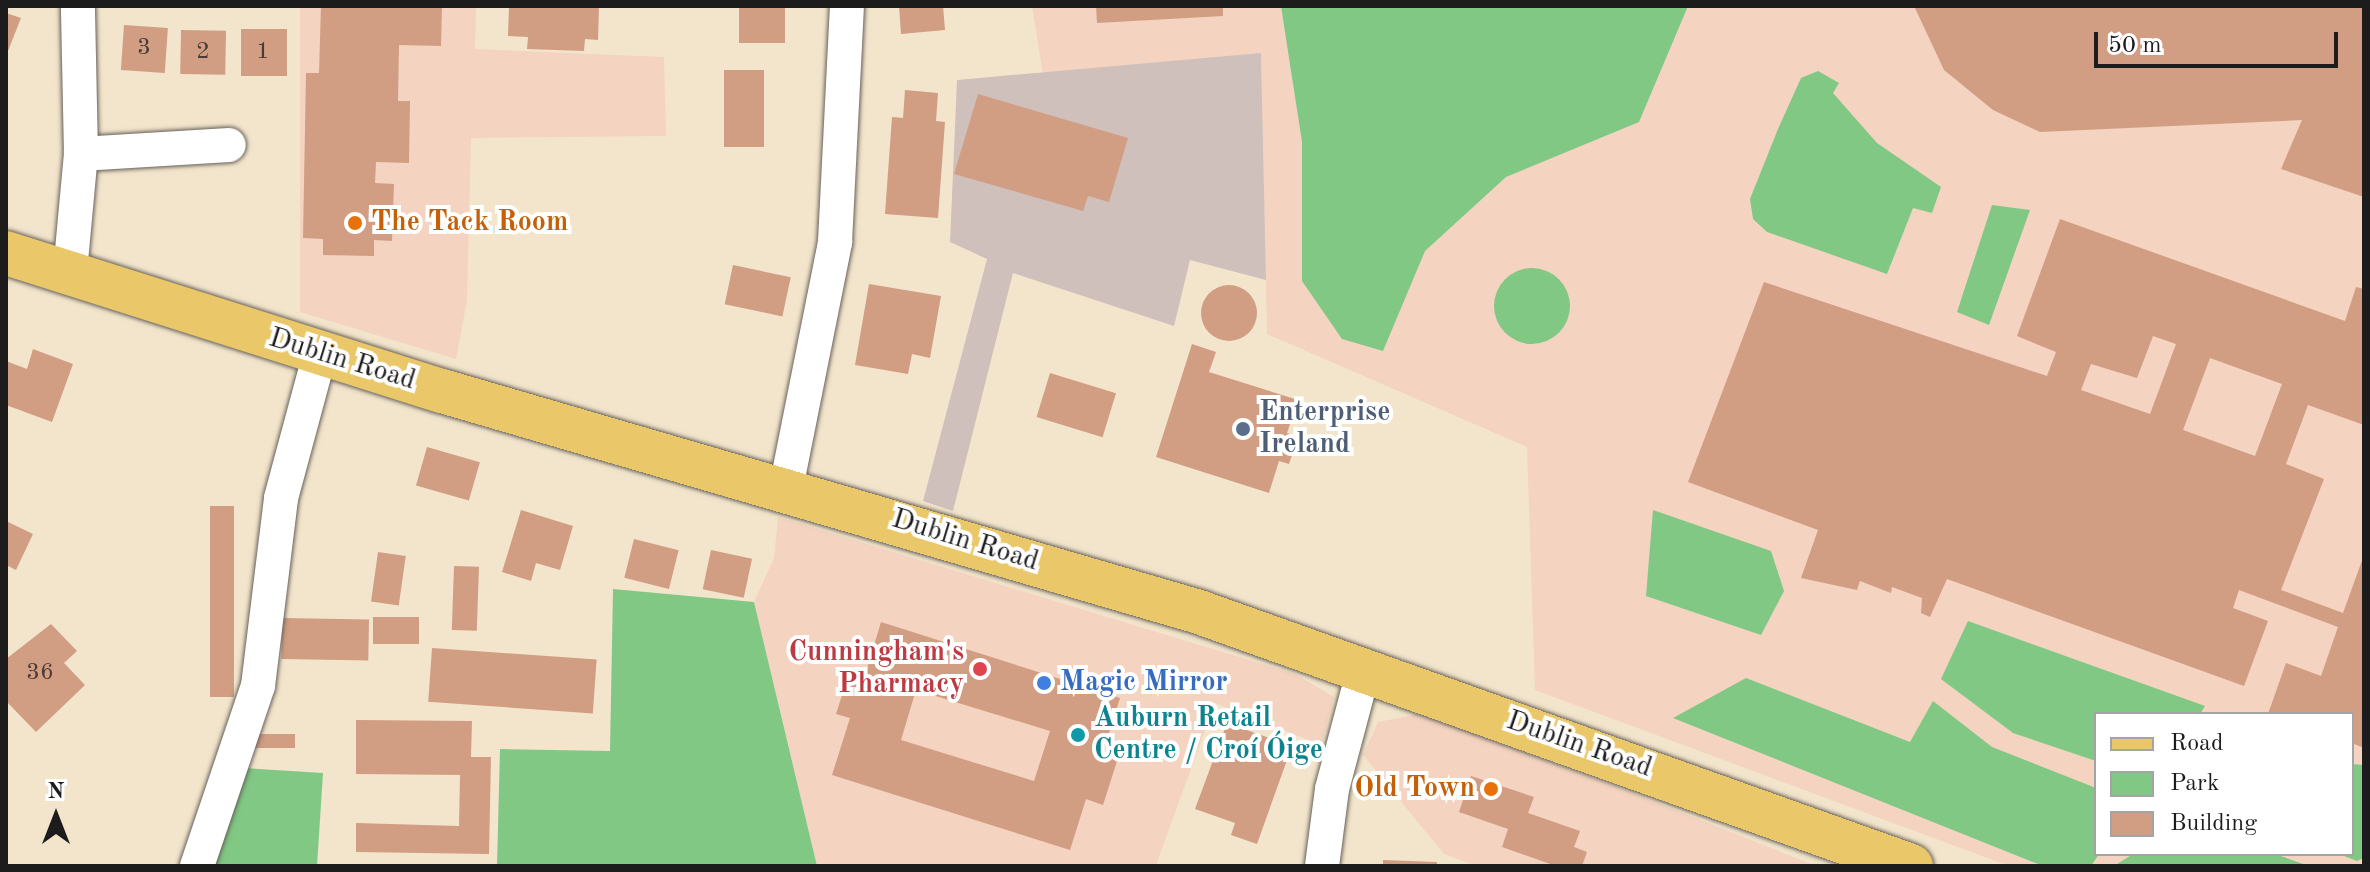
<!DOCTYPE html>
<meta charset="utf-8">
<style>
body{margin:0}
#map{position:relative;width:2370px;height:872px;overflow:hidden;background:#f3e5cc;font-family:"Old Standard TT",serif}
div>[style]{position:absolute}
[style*='--x']{left:calc(var(--x)*1px);top:calc(var(--y)*1px);width:calc(var(--w)*1px);rotate:calc(var(--a)*1deg)}
.built>*{inset:0;background:#f4d3c0}
.industrial>*{inset:0;background:#d0c0bc}
.green>*{inset:0;background:#80c884}
.round{border-radius:50%}
.building>*{inset:0;background:#d19d83;transform-origin:0 0}
.roads{filter:drop-shadow(0 0 2px #67625a) drop-shadow(0 0 2px #67625a)}
.minor>*{height:34px;margin:-17px;padding:0 17px;transform-origin:17px;border-radius:17px;background:#fff}
.major>*{height:44px;margin:-22px;padding:0 22px;transform-origin:22px;border-radius:22px;background:#eac769}
.dots>*{width:22px;height:22px;translate:-50% -50%;box-sizing:border-box;border:4px solid #fff;border-radius:50%}
span{translate:-50% -50%;white-space:nowrap;text-align:center;line-height:1.15;-webkit-text-stroke:8px #fff;paint-order:stroke}
.number-label{font-size:24px;color:#493c36}
.number-label span{-webkit-text-stroke-width:0}
.food-label{font-size:28px;color:#c56008;font-weight:700}
.left{translate:0 -50%;text-align:left}
.right{translate:-100% -50%;text-align:right}
.street-label{font-size:28px;color:#1c1c1c}
.service-label{font-size:28px;color:#4e5e75;font-weight:700}
.health-label{font-size:28px;color:#be3a42;font-weight:700}
.shop-label{font-size:28px;color:#366cbe;font-weight:700}
.culture-label{font-size:28px;color:#0d838f;font-weight:700}
.frame{position:absolute;inset:0;border:8px solid #1c1c1c;pointer-events:none}
.legend{position:absolute;left:2094px;top:712px;width:260px;height:144px;box-sizing:border-box;background:#fff;border:2px solid #a4a4a4;margin:0;padding:10px 14px;list-style:none;font-size:24px;color:#1c1c1c}
.legend li{display:flex;align-items:center;gap:16px;height:40px}
.legend b{width:40px;border:2px solid #a4a4a4}
.north{position:absolute;left:16px;top:776px;width:80px;height:80px;-webkit-text-stroke:6px #fff;paint-order:stroke;rotate:0deg;font-size:22px;font-weight:700;line-height:32px;text-align:center;color:#1c1c1c}
.north::after{content:'';display:block;margin:auto;width:28px;height:36px;background:#1c1c1c;clip-path:polygon(50% 0,100% 100%,50% 72%,0 100%)}
.scale{position:absolute;left:2094px;top:32px;width:244px;height:36px;box-sizing:border-box;border:4px solid #1c1c1c;border-top:0;padding-left:10px;font-size:24px;line-height:28px;white-space:nowrap;color:#1c1c1c;-webkit-text-stroke:6px #fff;paint-order:stroke}
</style>
<div id="map">
<div class="built">
<i style="clip-path:polygon(300px 6px,476px 6px,475px 49px,664px 57px,666px 136px,471px 138px,467px 300px,456px 359px,300px 312px)"></i>
<i style="clip-path:polygon(evenodd,1032px 6px,2364px 6px,2364px 866px,2009px 866px,1535px 690px,1527px 447px,1267px 334px,1261px 53px,1043px 75px,1032px 6px,2096px 714px,2352px 714px,2352px 854px,2096px 854px,2096px 714px)"></i>
<i style="clip-path:polygon(778px 517px,1295px 674px,1334px 697px,1321px 745px,1215px 703px,1156px 865px,817px 866px,754px 602px,774px 558px)"></i>
<i style="clip-path:polygon(1419px 714px,1596px 779px,1817px 866px,1477px 866px,1444px 854px,1363px 755px,1378px 722px)"></i>
</div>
<div class="industrial">
<i style="clip-path:polygon(1261px 53px,1266px 280px,1190px 260px,1174px 326px,1013px 273px,953px 511px,923px 501px,987px 259px,950px 242px,957px 80px)"></i>
</div>
<div class="green">
<i style="clip-path:polygon(1281px 6px,1688px 6px,1639px 122px,1506px 177px,1425px 251px,1383px 351px,1342px 339px,1302px 281px,1302px 142px)"></i>
<i style="clip-path:polygon(1818px 71px,1839px 83px,1833px 93px,1877px 143px,1941px 187px,1932px 213px,1913px 208px,1887px 274px,1767px 232px,1753px 219px,1750px 199px,1778px 129px,1801px 78px)"></i>
<i style="clip-path:polygon(1992px 205px,2030px 210px,1989px 325px,1957px 312px)"></i>
<i class="round" style="left:1494px;top:268px;width:76px;height:76px"></i>
<i style="clip-path:polygon(1653px 510px,1771px 551px,1784px 591px,1761px 635px,1646px 596px)"></i>
<i style="clip-path:polygon(613px 589px,754px 602px,817px 866px,497px 866px,500px 749px,610px 751px)"></i>
<i style="clip-path:polygon(1968px 621px,2205px 706px,2200px 714px,2096px 714px,2096px 761px,2013px 733px,1941px 679px)"></i>
<i style="clip-path:polygon(1746px 678px,1910px 742px,1933px 701px,1992px 747px,2096px 788px,2099px 854px,2091px 866px,2043px 866px,1673px 718px)"></i>
<i style="clip-path:polygon(2352px 764px,2364px 765px,2364px 858px,2357px 861px,2339px 854px,2352px 854px)"></i>
<i style="clip-path:polygon(244px 768px,323px 773px,317px 866px,211px 866px)"></i>
<i style="clip-path:polygon(2133px 854px,2275px 854px,2309px 866px,2114px 866px)"></i>
</div>
<div class="building">
<i style="clip-path:polygon(321px 6px,442px 7px,441px 46px,399px 45px,398px 101px,410px 101px,409px 163px,376px 162px,375px 183px,394px 184px,392px 241px,374px 240px,374px 256px,323px 255px,323px 239px,303px 238px,306px 73px,319px 73px)"></i>
<i style="clip-path:polygon(509px 6px,599px 6px,598px 40px,585px 39px,584px 51px,527px 49px,528px 37px,508px 36px)"></i>
<i style="left:739px;top:6px;width:46px;height:37px"></i>
<i style="clip-path:polygon(899px 6px,943px 6px,945px 30px,901px 34px)"></i>
<i style="clip-path:polygon(1096px 6px,1223px 6px,1223px 16px,1097px 23px)"></i>
<i style="clip-path:polygon(1914px 6px,2364px 6px,2364px 197px,2281px 169px,2302px 120px,2040px 132px,1993px 110px,1944px 70px)"></i>
<i style="clip-path:polygon(6px 13px,21px 18px,6px 56px)"></i>
<i style="left:124px;top:25px;width:44px;height:45px;rotate:4deg"></i>
<i style="left:241px;top:29px;width:46px;height:47px"></i>
<i style="left:181px;top:30px;width:45px;height:44px;rotate:1deg"></i>
<i style="left:724px;top:70px;width:40px;height:77px"></i>
<i style="clip-path:polygon(905px 90px,938px 93px,936px 121px,945px 122px,938px 218px,885px 214px,892px 117px,903px 118px)"></i>
<i style="clip-path:polygon(978px 94px,1128px 138px,1109px 202px,1088px 196px,1083px 211px,954px 174px)"></i>
<i style="clip-path:polygon(evenodd,2060px 219px,2345px 321px,2356px 287px,2364px 289px,2364px 425px,2308px 405px,2286px 464px,2324px 479px,2281px 590px,2343px 613px,2364px 555px,2364px 748px,2352px 743px,2352px 714px,2268px 714px,2286px 663px,2321px 676px,2338px 627px,2239px 590px,2233px 608px,2268px 621px,2244px 686px,1947px 579px,1930px 617px,1921px 613px,1922px 598px,1892px 587px,1891px 593px,1860px 581px,1857px 590px,1801px 578px,1818px 530px,1688px 482px,1764px 282px,2047px 376px,2056px 352px,2017px 336px,2060px 219px,2153px 336px,2176px 344px,2150px 414px,2081px 390px,2091px 364px,2137px 378px,2153px 336px,2060px 219px,2210px 358px,2282px 384px,2255px 456px,2183px 430px,2210px 358px)"></i>
<i style="left:733px;top:265px;width:59px;height:40px;rotate:12deg"></i>
<i style="clip-path:polygon(869px 284px,941px 296px,930px 358px,912px 354px,908px 374px,855px 365px)"></i>
<i class="round" style="left:1201px;top:285px;width:56px;height:56px"></i>
<i style="clip-path:polygon(1192px 344px,1216px 352px,1209px 372px,1298px 400px,1287px 433px,1298px 437px,1289px 464px,1279px 461px,1269px 493px,1156px 457px)"></i>
<i style="clip-path:polygon(33px 349px,73px 364px,52px 422px,6px 405px,6px 361px,27px 369px)"></i>
<i style="left:1050px;top:373px;width:69px;height:46px;rotate:17deg"></i>
<i style="left:427px;top:447px;width:55px;height:40px;rotate:16deg"></i>
<i style="left:210px;top:506px;width:24px;height:191px"></i>
<i style="clip-path:polygon(521px 510px,573px 526px,560px 570px,536px 563px,531px 581px,502px 572px)"></i>
<i style="clip-path:polygon(6px 521px,33px 534px,16px 570px,6px 565px)"></i>
<i style="left:634px;top:539px;width:46px;height:40px;rotate:14deg"></i>
<i style="left:711px;top:550px;width:42px;height:40px;rotate:12deg"></i>
<i style="left:378px;top:552px;width:28px;height:50px;rotate:8deg"></i>
<i style="left:454px;top:566px;width:25px;height:64px;rotate:2deg"></i>
<i style="left:373px;top:617px;width:46px;height:27px"></i>
<i style="left:282px;top:618px;width:87px;height:41px;rotate:1deg"></i>
<i style="clip-path:polygon(evenodd,881px 622px,1120px 698px,1102px 755px,1117px 761px,1103px 805px,1086px 799px,1070px 850px,832px 775px,850px 718px,836px 714px,851px 667px,866px 672px,881px 622px,916px 690px,1050px 731px,1034px 781px,901px 740px,916px 690px)"></i>
<i style="clip-path:polygon(51px 624px,77px 651px,64px 663px,85px 685px,36px 732px,6px 701px,6px 659px)"></i>
<i style="left:432px;top:648px;width:165px;height:54px;rotate:4deg"></i>
<i style="clip-path:polygon(356px 720px,472px 721px,471px 757px,491px 757px,489px 854px,356px 852px,356px 823px,459px 826px,460px 775px,356px 774px)"></i>
<i style="clip-path:polygon(1227px 723px,1292px 746px,1257px 844px,1231px 835px,1235px 823px,1195px 809px)"></i>
<i style="left:253px;top:734px;width:42px;height:14px"></i>
<i style="clip-path:polygon(1471px 776px,1534px 797px,1528px 813px,1580px 831px,1574px 847px,1587px 852px,1582px 866px,1556px 866px,1502px 847px,1508px 829px,1459px 812px)"></i>
<i style="clip-path:polygon(1383px 860px,1437px 862px,1437px 866px,1383px 866px)"></i>
</div>
<div class="roads">
<div class="minor">
<i style="--x:81;--y:154;--w:148;--a:-3.5"></i>
<i style="--x:70;--y:272;--w:119;--a:-84.7"></i>
<i style="--x:81;--y:154;--w:148;--a:-91.2"></i>
<i style="--x:786;--y:488;--w:251;--a:-78.7"></i>
<i style="--x:835;--y:242;--w:236;--a:-87.1"></i>
<i style="--x:197;--y:866;--w:190;--a:-71.3"></i>
<i style="--x:258;--y:686;--w:189;--a:-83"></i>
<i style="--x:281;--y:498;--w:150;--a:-74.9"></i>
<i style="--x:1322;--y:866;--w:78;--a:-82.6"></i>
<i style="--x:1332;--y:789;--w:124;--a:-75.1"></i>
</div>
<div class="major">
<i style="--x:6;--y:253;--w:457;--a:17.6"></i>
<i style="--x:442;--y:391;--w:789;--a:16.27"></i>
<i style="--x:1199;--y:612;--w:756;--a:19.63"></i>
</div>
</div>
<div class="dots">
<i style="left:355px;top:223px;background:#e8710a"></i>
<i style="left:1243px;top:429px;background:#5c6f8a"></i>
<i style="left:980px;top:669px;background:#e0444e"></i>
<i style="left:1044px;top:683px;background:#3f7fe0"></i>
<i style="left:1078px;top:735px;background:#0f9aa8"></i>
<i style="left:1491px;top:789px;background:#e8710a"></i>
</div>
<div class="number-label">
<span style="left:144px;top:49px">3</span>
<span style="left:203px;top:53px">2</span>
<span style="left:263px;top:53px">1</span>
<span style="left:40px;top:674px">36</span>
</div>
<div class="food-label">
<span class="left" style="left:371px;top:223px">The Tack Room</span>
<span class="right" style="left:1475px;top:789px">Old Town</span>
</div>
<div class="street-label">
<span style="left:342px;top:360px;rotate:17deg">Dublin Road</span>
<span style="left:965px;top:541px;rotate:17deg">Dublin Road</span>
<span style="left:1579px;top:745px;rotate:19deg">Dublin Road</span>
</div>
<div class="service-label">
<span class="left" style="left:1259px;top:429px">Enterprise<br>Ireland</span>
</div>
<div class="health-label">
<span class="right" style="left:964px;top:669px">Cunningham's<br>Pharmacy</span>
</div>
<div class="shop-label">
<span class="left" style="left:1060px;top:683px">Magic Mirror</span>
</div>
<div class="culture-label">
<span class="left" style="left:1094px;top:735px">Auburn Retail<br>Centre / Croí Óige</span>
</div>
<div class="frame"></div>
<ul class="legend">
<li><b style="height:10px;background:#eac769"></b>Road</li>
<li><b style="height:22px;background:#80c884"></b>Park</li>
<li><b style="height:22px;background:#d19d83"></b>Building</li>
</ul>
<div class="north">N</div>
<div class="scale">50 m</div>
</div>
